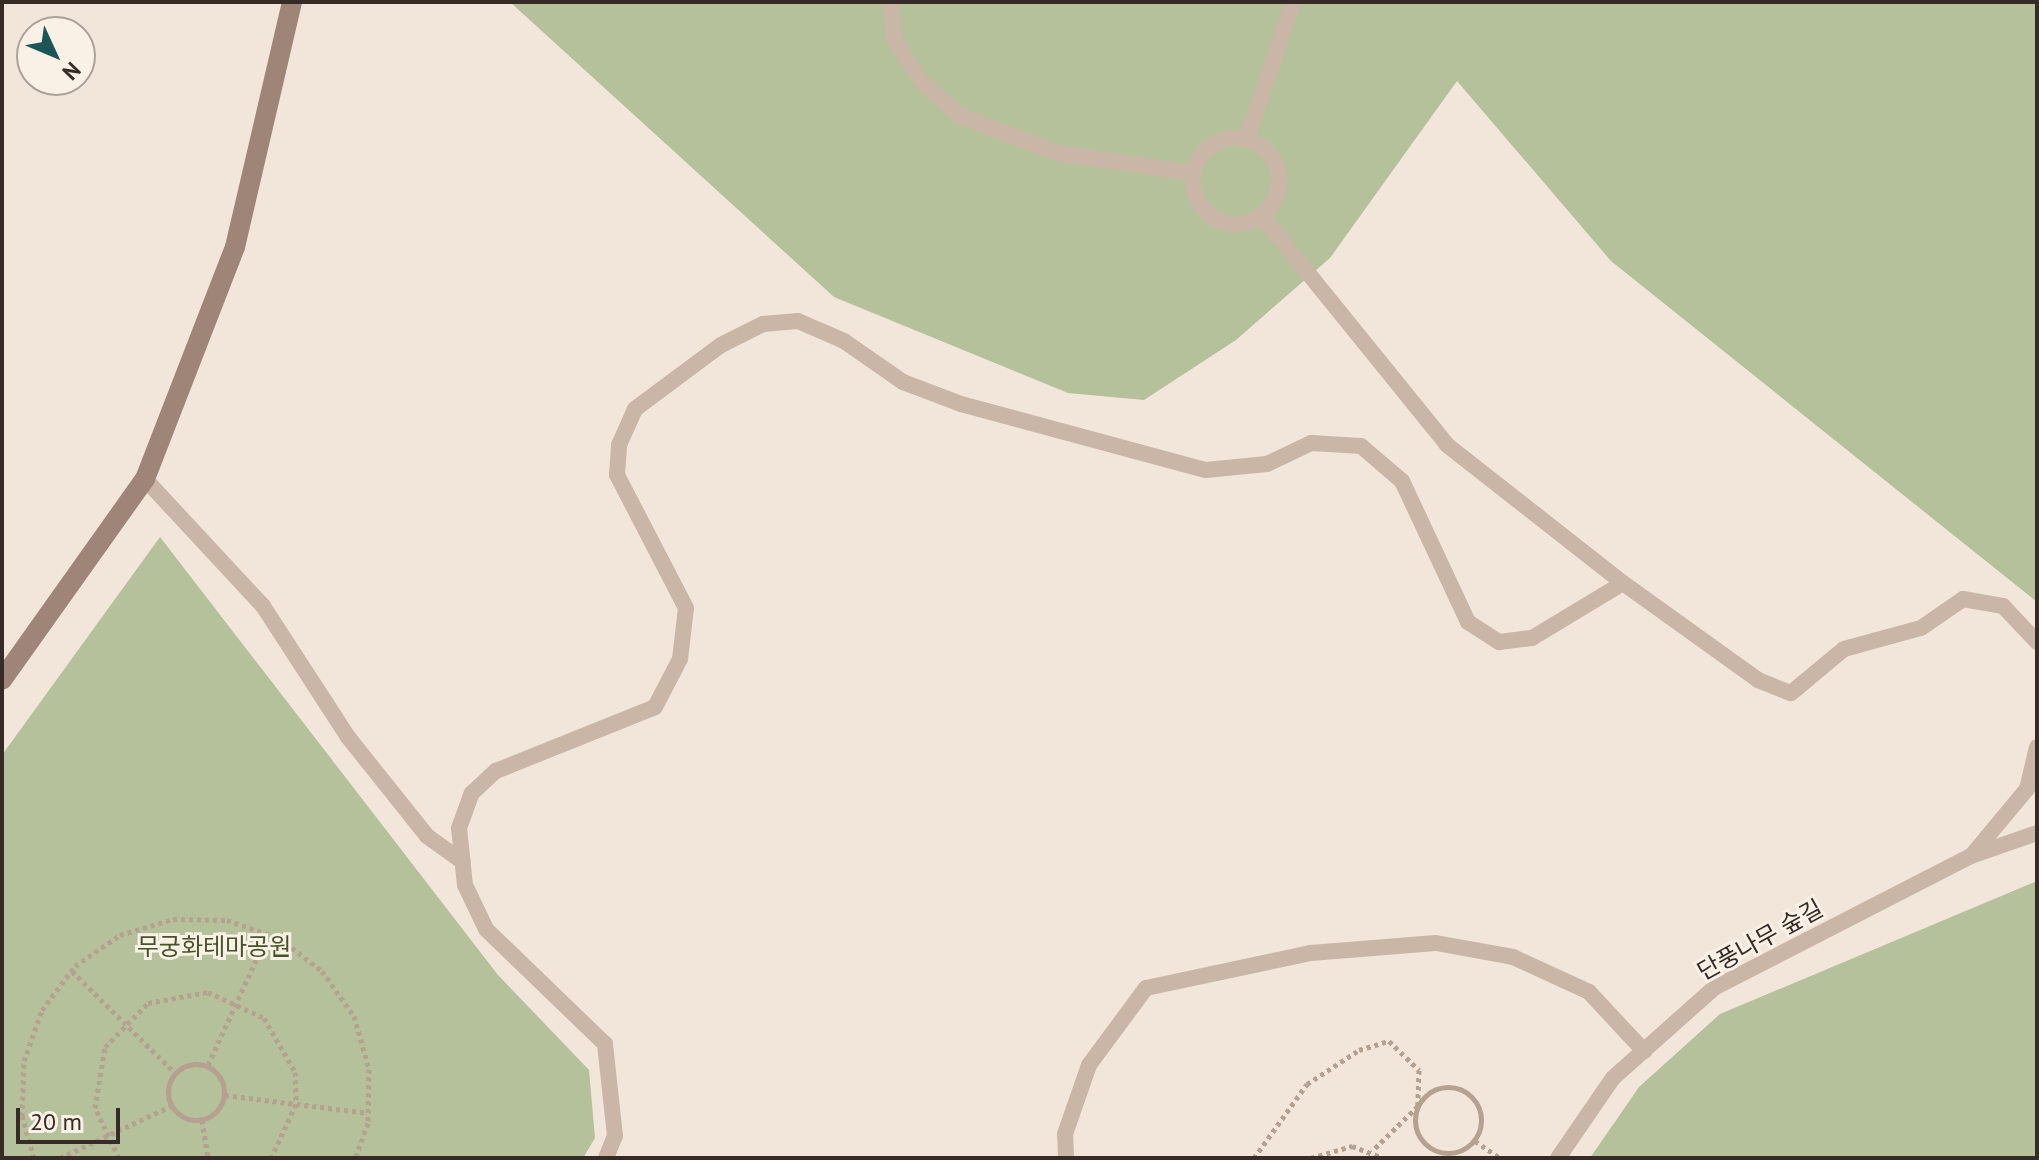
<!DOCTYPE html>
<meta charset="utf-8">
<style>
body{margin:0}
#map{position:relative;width:2039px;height:1160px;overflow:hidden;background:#f2e6da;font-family:"PT Sans","Noto Sans KR",sans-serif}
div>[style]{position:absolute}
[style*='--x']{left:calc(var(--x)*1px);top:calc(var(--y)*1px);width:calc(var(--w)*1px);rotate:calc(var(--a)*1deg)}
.green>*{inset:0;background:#b4c19a}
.path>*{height:5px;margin-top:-2.5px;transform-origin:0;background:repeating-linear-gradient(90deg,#b6a090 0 4px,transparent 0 8px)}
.path>.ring{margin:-2.5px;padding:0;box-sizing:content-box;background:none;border:5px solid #b6a090;border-radius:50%}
.lane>*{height:16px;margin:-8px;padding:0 8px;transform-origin:8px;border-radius:8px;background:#cab6a6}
.lane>.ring{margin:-8px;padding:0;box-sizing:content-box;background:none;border:16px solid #cab6a6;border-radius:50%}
.secondary>*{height:20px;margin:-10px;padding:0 10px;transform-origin:10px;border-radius:10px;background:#9e8577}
span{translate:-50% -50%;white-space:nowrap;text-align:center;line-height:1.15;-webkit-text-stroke:6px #f9f0e6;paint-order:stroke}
.street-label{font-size:24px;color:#362b27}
.park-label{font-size:24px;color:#46542a}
.frame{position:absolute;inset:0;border:4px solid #362b27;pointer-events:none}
.north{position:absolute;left:16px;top:16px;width:80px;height:80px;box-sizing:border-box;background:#f9f0e6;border:2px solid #aba19a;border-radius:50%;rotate:134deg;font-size:22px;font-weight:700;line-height:32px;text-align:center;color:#362b27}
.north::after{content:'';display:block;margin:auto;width:28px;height:36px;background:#1c5558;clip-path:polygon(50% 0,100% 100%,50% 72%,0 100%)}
.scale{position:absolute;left:16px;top:1108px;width:104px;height:36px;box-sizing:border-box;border:4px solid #362b27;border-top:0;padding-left:10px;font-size:24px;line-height:28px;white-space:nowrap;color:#362b27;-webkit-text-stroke:6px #f9f0e6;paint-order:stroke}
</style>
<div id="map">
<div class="green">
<i style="clip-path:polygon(510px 2px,2037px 2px,2037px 602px,1611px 261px,1457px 81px,1330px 258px,1236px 340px,1144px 400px,1068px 393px,834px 297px)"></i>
<i style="clip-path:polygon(160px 537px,498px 975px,589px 1070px,595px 1138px,583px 1158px,2px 1158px,2px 755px)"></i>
<i style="clip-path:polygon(2037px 881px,2037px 1158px,1590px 1158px,1639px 1087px,1720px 1014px)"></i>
</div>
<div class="path">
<i style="--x:72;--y:971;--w:144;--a:44.7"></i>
<i class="ring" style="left:168px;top:1064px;width:51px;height:51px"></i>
<i style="--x:208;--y:1065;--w:144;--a:-65.4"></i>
<i class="ring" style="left:1415px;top:1087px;width:61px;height:61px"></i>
<i style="--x:225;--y:1095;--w:144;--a:7.2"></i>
<i style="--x:202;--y:1120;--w:38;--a:81"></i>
<i style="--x:1475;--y:1141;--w:30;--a:34"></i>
<i style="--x:34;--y:1158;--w:44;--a:-105.9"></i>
<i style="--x:22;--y:1116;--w:55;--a:-87.9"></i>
<i style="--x:24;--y:1061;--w:54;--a:-70.6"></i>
<i style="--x:42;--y:1010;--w:55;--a:-53.1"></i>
<i style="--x:75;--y:966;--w:55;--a:-34.6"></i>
<i style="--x:120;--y:935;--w:55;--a:-16.8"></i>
<i style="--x:173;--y:919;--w:54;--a:1.1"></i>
<i style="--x:227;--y:920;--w:55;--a:19.1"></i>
<i style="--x:279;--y:938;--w:54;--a:37.5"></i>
<i style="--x:322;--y:971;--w:55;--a:54.6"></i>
<i style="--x:354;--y:1016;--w:55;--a:74.2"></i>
<i style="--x:369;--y:1069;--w:54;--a:91.1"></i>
<i style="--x:368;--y:1123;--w:37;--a:110"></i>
<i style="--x:60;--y:1158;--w:123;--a:-25.1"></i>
<i style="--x:119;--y:1158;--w:55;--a:-115.6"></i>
<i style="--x:95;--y:1108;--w:62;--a:-80.7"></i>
<i style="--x:105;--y:1047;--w:62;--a:-45.7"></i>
<i style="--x:148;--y:1003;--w:61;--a:-10.4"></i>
<i style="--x:208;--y:992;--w:62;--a:24.9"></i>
<i style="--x:264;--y:1018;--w:62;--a:60.1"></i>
<i style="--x:295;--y:1072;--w:32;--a:88"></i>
<i style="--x:296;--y:1104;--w:60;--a:114.8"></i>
<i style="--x:1254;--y:1158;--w:91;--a:-54.4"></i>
<i style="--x:1307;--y:1084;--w:62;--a:-33.2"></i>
<i style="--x:1359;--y:1050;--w:31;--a:-17"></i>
<i style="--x:1389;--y:1041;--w:42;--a:44"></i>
<i style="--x:1419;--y:1070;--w:36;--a:92"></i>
<i style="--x:1418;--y:1106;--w:64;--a:135.6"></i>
<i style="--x:1311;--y:1158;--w:43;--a:-16.3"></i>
<i style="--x:1352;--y:1146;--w:34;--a:21"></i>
</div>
<div class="lane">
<i style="--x:890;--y:2;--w:39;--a:83"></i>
<i style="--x:895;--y:41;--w:48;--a:57"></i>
<i style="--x:921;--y:81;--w:52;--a:41.9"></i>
<i style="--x:960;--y:116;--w:105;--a:20.7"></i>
<i style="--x:1058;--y:153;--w:136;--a:8.4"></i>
<i class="ring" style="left:1193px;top:138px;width:70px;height:70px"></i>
<i style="--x:1247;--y:139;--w:145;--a:-71.4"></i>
<i style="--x:1261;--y:215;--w:296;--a:51"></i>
<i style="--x:1447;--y:445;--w:224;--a:38.1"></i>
<i style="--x:145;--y:479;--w:173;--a:47.1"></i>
<i style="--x:263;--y:606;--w:156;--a:57"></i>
<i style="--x:348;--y:737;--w:127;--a:51.4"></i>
<i style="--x:427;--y:836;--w:44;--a:35.8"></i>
<i style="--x:1972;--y:855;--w:86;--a:-50.2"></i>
<i style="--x:2027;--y:789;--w:43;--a:-76.6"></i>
<i style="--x:606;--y:1158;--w:24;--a:-68"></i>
<i style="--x:615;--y:1136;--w:93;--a:-96.2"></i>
<i style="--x:605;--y:1044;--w:165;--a:-136"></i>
<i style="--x:486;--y:929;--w:49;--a:-115.5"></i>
<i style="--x:465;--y:885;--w:57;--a:-96"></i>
<i style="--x:459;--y:828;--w:37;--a:-70"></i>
<i style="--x:472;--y:793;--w:33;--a:-43"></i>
<i style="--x:496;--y:771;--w:171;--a:-21.9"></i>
<i style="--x:655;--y:707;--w:54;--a:-62.5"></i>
<i style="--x:680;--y:659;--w:51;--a:-83.3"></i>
<i style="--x:686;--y:608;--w:150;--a:-117.4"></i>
<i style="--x:617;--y:475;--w:30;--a:-86"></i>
<i style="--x:619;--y:445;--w:39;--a:-66"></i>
<i style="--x:635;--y:409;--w:107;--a:-36.7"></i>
<i style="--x:721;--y:345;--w:47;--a:-26.6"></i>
<i style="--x:763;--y:324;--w:35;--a:-5"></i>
<i style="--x:798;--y:321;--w:50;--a:23.5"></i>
<i style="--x:844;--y:341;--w:72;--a:34.8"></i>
<i style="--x:903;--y:382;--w:62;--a:20.8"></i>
<i style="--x:961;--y:404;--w:254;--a:15.1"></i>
<i style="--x:1206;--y:470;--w:61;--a:-5.6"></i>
<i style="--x:1267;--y:464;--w:49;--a:-25.5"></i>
<i style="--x:1311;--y:443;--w:50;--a:3.4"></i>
<i style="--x:1361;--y:446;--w:54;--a:40.5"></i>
<i style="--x:1402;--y:481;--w:156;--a:64.9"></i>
<i style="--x:1468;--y:622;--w:37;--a:33"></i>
<i style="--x:1499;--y:642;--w:33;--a:-7"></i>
<i style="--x:1532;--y:638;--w:106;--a:-31.1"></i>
<i style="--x:1623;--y:583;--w:166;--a:35.7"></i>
<i style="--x:1758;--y:680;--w:35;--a:22"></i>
<i style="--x:1791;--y:693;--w:69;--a:-39.7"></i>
<i style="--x:1844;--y:649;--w:80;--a:-15.3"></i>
<i style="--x:1921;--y:628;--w:51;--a:-34.6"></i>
<i style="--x:1963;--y:599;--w:41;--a:9.9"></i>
<i style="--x:2003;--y:606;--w:50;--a:46.6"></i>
<i style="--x:1066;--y:1158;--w:24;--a:-92"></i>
<i style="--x:1065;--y:1134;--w:73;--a:-70.8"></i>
<i style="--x:1089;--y:1065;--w:96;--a:-53.5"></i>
<i style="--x:1146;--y:988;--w:169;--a:-12"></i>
<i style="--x:1311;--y:953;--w:125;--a:-4.6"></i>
<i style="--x:1436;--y:943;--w:78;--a:10.3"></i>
<i style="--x:1513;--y:957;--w:84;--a:24.7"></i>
<i style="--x:1589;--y:992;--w:81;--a:47"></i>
<i style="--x:1558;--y:1158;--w:97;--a:-55.5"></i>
<i style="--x:1613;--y:1078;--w:135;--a:-41.7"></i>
<i style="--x:1714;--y:988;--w:289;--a:-27.2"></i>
<i style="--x:1971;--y:856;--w:70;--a:-19.2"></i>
</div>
<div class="secondary">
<i style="--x:2;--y:680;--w:247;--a:-54.6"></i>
<i style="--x:145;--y:479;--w:249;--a:-68.8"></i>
<i style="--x:235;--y:247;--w:252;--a:-76.9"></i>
</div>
<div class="street-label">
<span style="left:1760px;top:940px;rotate:-29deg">단풍나무 숲길</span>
</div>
<div class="park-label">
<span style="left:214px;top:947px">무궁화테마공원</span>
</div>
<div class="frame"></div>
<div class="north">N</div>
<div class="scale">20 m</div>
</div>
